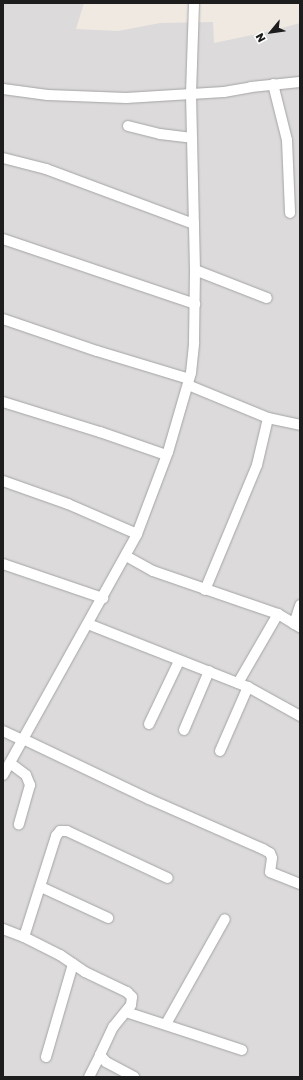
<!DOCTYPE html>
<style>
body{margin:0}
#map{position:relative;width:303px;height:1080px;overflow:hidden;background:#f0e9e2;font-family:"Golos Text",sans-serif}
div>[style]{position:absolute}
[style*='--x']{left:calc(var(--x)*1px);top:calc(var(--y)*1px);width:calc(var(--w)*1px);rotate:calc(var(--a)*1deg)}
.residential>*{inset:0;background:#dcdada}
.roads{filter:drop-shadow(0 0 1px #a4a4a4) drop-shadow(0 0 1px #a4a4a4)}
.minor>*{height:10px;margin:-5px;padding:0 5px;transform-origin:5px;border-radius:5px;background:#fff}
span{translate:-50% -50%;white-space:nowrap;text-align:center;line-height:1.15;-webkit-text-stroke:4px #fff;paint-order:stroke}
.frame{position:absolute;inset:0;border:4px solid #1d1d1d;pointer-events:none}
.north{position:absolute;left:251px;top:12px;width:40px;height:40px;-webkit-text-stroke:3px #fff;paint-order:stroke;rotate:241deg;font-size:11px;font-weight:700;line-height:16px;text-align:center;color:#1d1d1d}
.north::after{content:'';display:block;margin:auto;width:14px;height:18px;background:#1d1d1d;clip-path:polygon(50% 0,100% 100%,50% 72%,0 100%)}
</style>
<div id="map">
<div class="residential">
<i style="clip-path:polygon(3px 3px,84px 3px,76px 29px,118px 31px,160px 23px,213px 22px,214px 43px,271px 31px,300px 23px,300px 1077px,3px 1077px)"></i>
</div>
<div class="roads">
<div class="minor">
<i style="--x:273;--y:84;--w:58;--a:76"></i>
<i style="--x:287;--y:140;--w:73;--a:87.6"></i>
<i style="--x:3;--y:89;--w:45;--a:7.6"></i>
<i style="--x:48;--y:95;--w:78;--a:2.2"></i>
<i style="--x:126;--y:98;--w:98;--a:-3.5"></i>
<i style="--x:224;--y:92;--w:27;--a:-10"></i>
<i style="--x:251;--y:87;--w:49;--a:-5.8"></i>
<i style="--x:128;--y:126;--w:33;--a:14"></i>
<i style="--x:160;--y:134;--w:32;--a:7"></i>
<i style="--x:3;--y:158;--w:44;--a:14.3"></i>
<i style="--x:46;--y:169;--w:158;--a:20.4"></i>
<i style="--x:3;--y:239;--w:203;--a:18.7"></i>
<i style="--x:195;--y:270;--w:77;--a:21.3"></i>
<i style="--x:3;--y:319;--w:99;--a:18.8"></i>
<i style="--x:97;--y:351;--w:96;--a:16.9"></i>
<i style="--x:188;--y:385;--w:87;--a:22.4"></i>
<i style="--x:268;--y:418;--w:33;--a:12"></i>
<i style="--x:3;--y:402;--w:102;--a:17.2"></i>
<i style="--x:100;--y:432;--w:70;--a:19.2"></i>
<i style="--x:3;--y:481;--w:69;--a:19.5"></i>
<i style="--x:68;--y:504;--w:75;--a:23.5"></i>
<i style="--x:126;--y:556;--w:31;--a:29"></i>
<i style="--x:153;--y:571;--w:132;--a:19"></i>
<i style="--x:278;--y:614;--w:26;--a:31"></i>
<i style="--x:3;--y:564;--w:106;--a:18.8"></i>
<i style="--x:205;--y:590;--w:135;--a:-67.4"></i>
<i style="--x:257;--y:465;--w:48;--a:-76.8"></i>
<i style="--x:88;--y:624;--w:172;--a:21.5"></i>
<i style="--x:248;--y:687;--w:60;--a:29.1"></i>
<i style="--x:294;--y:624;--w:20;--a:-72"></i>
<i style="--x:238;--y:683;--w:80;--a:-59.9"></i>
<i style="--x:149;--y:724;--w:70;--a:-64.5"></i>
<i style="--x:184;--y:730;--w:64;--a:-67"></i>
<i style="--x:3;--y:731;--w:21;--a:25"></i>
<i style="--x:23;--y:739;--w:140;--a:25.5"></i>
<i style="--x:149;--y:799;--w:124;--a:23.7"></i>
<i style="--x:263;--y:849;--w:8;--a:30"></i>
<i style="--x:270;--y:853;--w:5;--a:68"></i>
<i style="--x:272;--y:858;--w:14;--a:98"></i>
<i style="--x:270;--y:872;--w:32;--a:22"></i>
<i style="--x:220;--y:751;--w:70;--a:-66.4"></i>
<i style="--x:10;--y:763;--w:20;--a:37"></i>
<i style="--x:26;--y:775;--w:11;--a:68"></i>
<i style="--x:30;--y:785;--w:41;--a:105.8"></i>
<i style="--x:3;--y:775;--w:276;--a:-60.9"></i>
<i style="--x:137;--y:534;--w:88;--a:-69.3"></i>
<i style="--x:168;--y:452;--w:82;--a:-73.8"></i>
<i style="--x:191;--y:373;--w:31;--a:-84"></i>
<i style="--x:194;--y:342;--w:72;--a:-89.2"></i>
<i style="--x:195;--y:270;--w:176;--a:-91.3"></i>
<i style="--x:191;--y:94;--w:91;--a:-88.1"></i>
<i style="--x:41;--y:887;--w:74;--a:24.8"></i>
<i style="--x:3;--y:929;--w:22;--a:21"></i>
<i style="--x:24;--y:937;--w:40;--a:26.6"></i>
<i style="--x:60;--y:955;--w:30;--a:34"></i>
<i style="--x:85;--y:972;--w:47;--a:25.5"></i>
<i style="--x:127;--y:992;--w:7;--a:45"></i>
<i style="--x:132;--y:997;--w:8;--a:97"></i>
<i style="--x:131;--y:1005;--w:28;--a:129"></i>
<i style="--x:113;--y:1027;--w:31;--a:115"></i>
<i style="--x:100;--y:1055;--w:9;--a:49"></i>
<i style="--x:106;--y:1062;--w:32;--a:28"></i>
<i style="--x:24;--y:937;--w:106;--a:-72.4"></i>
<i style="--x:56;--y:836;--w:6;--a:-51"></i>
<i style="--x:60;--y:831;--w:7;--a:0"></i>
<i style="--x:67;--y:831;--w:111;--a:25"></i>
<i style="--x:126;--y:1012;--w:122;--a:18.1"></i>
<i style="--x:166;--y:1024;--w:120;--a:-60.7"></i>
<i style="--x:46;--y:1057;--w:97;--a:-73.8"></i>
<i style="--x:89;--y:1077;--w:25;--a:-63"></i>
</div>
</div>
<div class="frame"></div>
<div class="north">N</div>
</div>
